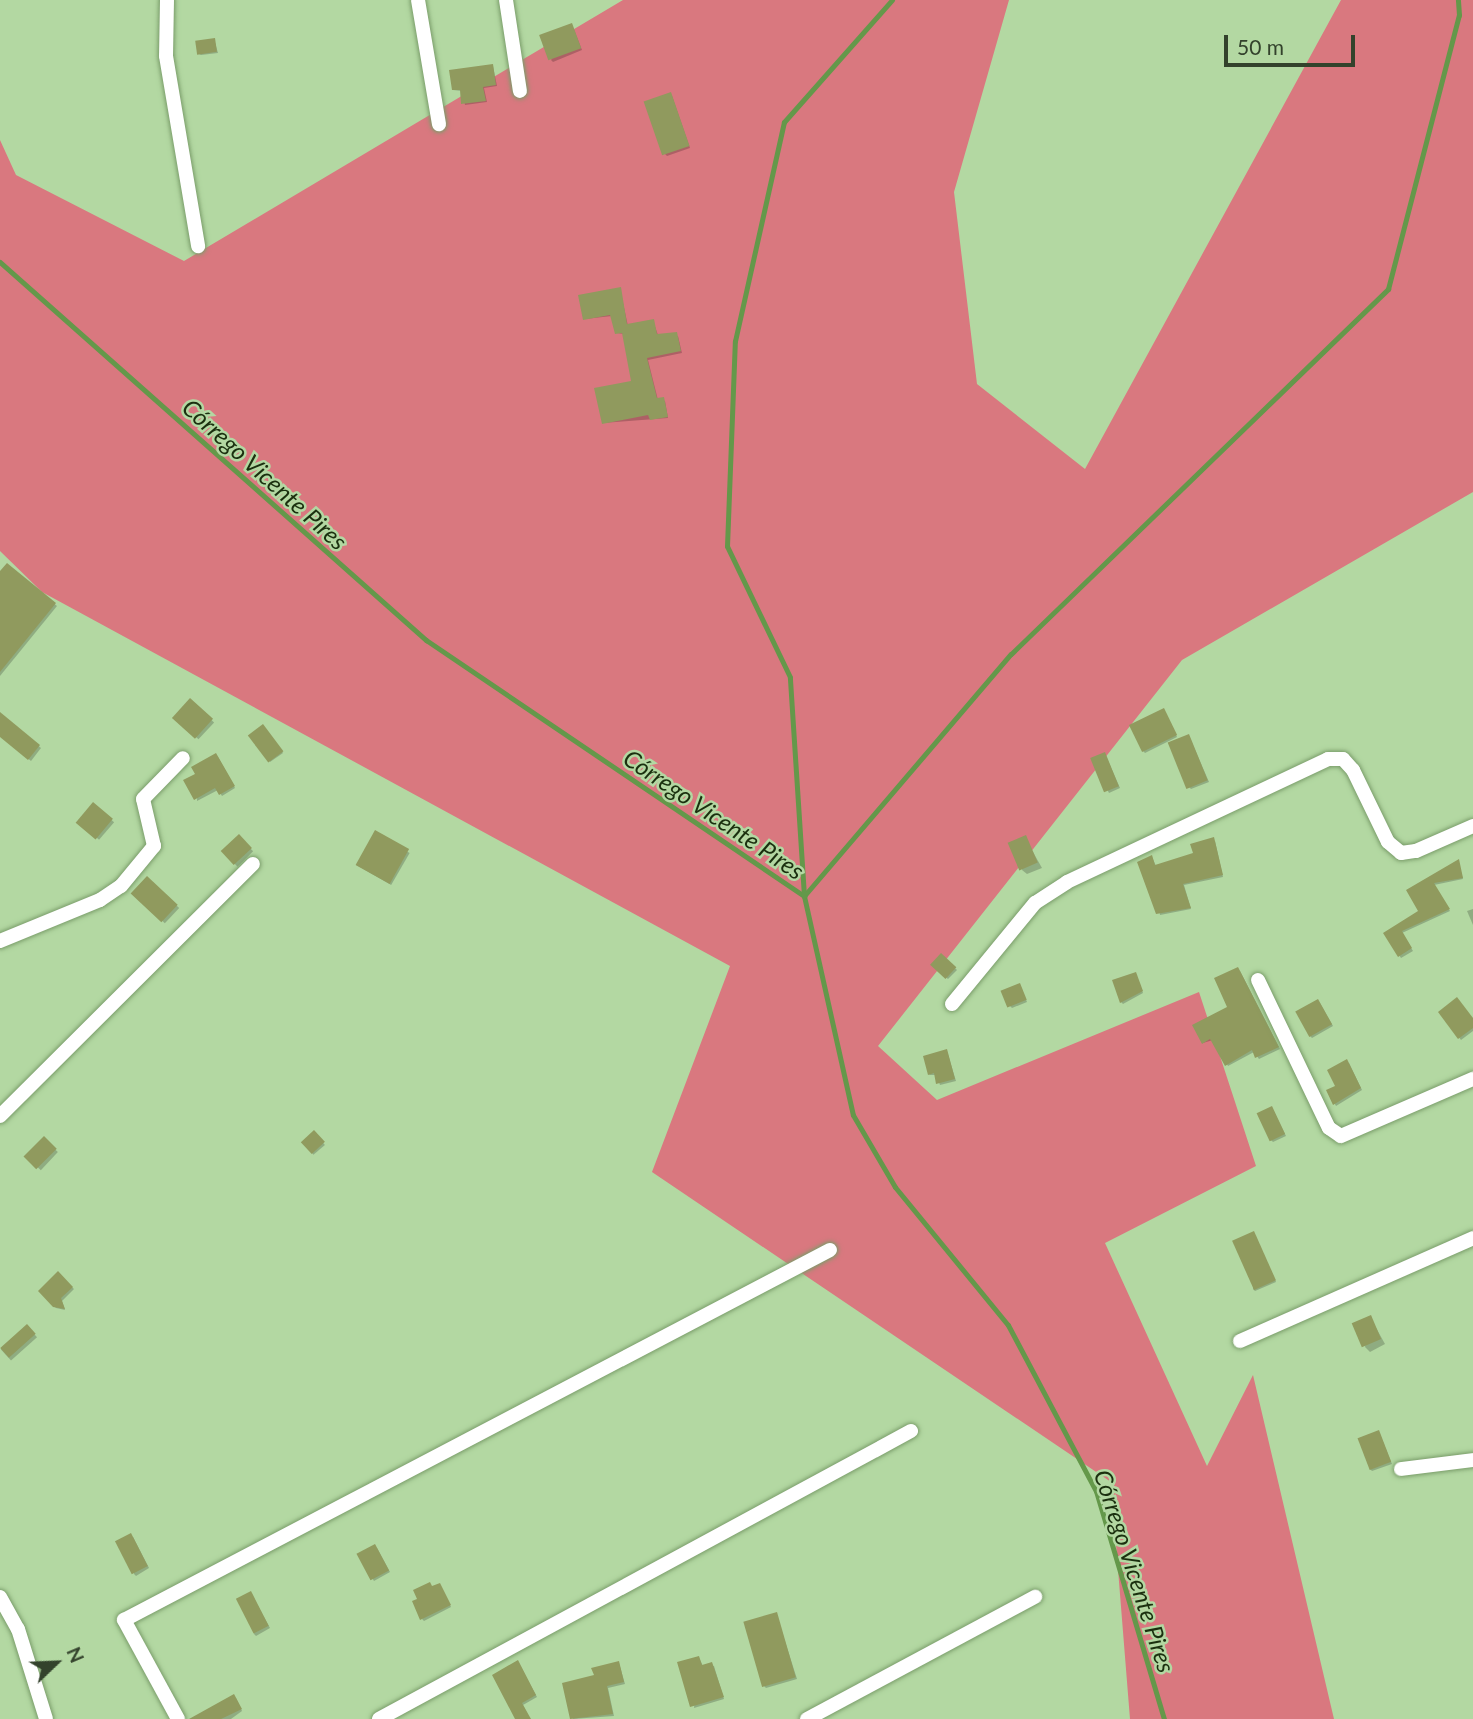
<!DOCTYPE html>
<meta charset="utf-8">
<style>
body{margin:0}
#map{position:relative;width:1473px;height:1719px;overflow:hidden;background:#b3d8a2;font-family:Lato,sans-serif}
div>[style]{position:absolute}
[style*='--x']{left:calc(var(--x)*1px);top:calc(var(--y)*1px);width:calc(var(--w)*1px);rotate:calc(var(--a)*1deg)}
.forest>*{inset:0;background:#d9787f}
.shadow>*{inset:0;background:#0003;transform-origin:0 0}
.stream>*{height:5px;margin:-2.5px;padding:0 2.5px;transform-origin:2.5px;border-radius:2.5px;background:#64984a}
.building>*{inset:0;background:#909a5e;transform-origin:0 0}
.roads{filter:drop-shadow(0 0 2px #7a9d6a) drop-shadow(0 0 2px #7a9d6a)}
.street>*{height:14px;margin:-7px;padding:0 7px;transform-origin:7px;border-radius:7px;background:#fff}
span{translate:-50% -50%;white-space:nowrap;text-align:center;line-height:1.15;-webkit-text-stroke:5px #b3d8a2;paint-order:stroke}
.water-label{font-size:24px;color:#1b300f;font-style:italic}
.north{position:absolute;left:21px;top:1628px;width:70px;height:70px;-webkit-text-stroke:5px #b3d8a2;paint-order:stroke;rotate:67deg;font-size:19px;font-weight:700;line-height:28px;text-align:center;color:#33422c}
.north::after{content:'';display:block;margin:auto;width:24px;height:32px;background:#33422c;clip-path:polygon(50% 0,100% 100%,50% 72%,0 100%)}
.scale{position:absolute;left:1224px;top:35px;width:131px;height:32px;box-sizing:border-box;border:4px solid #33422c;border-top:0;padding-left:9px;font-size:21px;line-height:24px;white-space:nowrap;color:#33422c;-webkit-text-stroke:5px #b3d8a2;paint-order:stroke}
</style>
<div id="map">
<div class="forest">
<i style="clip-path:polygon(623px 0,1009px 0,954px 192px,977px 384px,1085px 469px,1341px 0,1473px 0,1473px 492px,1182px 660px,878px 1046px,937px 1100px,1199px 992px,1256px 1166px,1105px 1243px,1207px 1466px,1253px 1375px,1334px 1719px,1130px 1719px,1111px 1482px,652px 1172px,730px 966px,42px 592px,0 551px,0 140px,16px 175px,184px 261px)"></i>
</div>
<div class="shadow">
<i style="clip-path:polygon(573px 27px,582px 50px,553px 62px,551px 60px)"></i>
<i style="clip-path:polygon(214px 39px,218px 53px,201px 55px,199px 54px)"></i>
<i style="clip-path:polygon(493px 66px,497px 86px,484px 88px,487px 102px,465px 105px,462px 91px,453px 90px)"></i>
<i style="clip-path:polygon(672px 96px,690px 148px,667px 156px,665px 154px)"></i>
<i style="clip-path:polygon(620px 289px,628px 326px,653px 321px,658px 335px,678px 336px,682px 353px,648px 360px,658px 400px,665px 401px,668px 418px,603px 423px,634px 382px,624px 334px,617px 333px,612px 316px,585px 319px)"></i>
<i style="clip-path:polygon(7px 565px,57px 606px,0 676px,0 574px)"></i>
<i style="left:190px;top:700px;width:33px;height:23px;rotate:43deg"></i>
<i style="clip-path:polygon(1165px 712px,1177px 737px,1145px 753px,1143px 751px)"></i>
<i style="clip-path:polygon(0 714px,41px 748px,31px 761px,0 735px)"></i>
<i style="clip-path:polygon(265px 728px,283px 753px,270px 762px,269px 760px)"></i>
<i style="clip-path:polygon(1190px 738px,1209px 782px,1191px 789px,1189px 787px)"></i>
<i style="clip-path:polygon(1106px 756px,1120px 788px,1109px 793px,1093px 760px)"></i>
<i style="clip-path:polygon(218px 757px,235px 788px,222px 796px,218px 790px,197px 801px,198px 774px)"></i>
<i style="left:93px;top:804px;width:28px;height:23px;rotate:41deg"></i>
<i style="left:375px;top:833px;width:40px;height:37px;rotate:30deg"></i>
<i style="left:239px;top:837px;width:20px;height:22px;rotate:45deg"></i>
<i style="clip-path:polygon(1025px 838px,1042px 868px,1027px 874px,1022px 870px)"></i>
<i style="clip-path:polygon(1215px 841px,1223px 877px,1184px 885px,1191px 909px,1160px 915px,1152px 857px,1156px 866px,1195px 854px)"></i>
<i style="clip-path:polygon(1458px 861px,1463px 879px,1434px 885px,1450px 911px,1402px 933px,1413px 951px,1401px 958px,1385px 934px,1421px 911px,1409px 891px)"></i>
<i style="left:147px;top:878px;width:44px;height:21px;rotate:43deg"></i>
<i style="clip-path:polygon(1473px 909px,1473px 925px,1467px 911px)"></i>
<i style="clip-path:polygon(941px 955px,957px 970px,948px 979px,933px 966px)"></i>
<i style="clip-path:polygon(1240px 971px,1280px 1049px,1259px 1059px,1254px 1052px,1228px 1066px,1213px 1040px,1203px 1043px,1229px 1008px)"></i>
<i style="clip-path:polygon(1136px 974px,1143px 993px,1123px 1004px,1121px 1002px)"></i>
<i style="clip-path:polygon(1021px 987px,1027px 1002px,1012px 1008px,1010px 1006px)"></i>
<i style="clip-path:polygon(1320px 1003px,1333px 1026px,1312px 1038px,1310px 1036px)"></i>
<i style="clip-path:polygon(1440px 1012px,1473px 1020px,1473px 1031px,1461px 1040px)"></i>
<i style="clip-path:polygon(947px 1051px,956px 1081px,940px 1085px,936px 1075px,929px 1075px)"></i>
<i style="clip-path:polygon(1349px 1063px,1362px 1090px,1336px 1106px,1328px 1091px,1337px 1086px)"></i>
<i style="clip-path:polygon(1273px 1110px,1286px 1136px,1273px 1142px,1271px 1140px)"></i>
<i style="left:314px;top:1132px;width:17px;height:15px;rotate:50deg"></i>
<i style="left:44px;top:1139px;width:19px;height:25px;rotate:43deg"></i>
<i style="clip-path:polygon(1255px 1235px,1276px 1282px,1255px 1291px,1253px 1289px)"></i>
<i style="clip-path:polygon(58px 1274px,74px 1289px,62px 1301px,65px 1310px,56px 1308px,40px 1291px)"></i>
<i style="clip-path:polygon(1370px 1317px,1385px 1344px,1370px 1352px,1365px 1347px)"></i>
<i style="left:27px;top:1326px;width:15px;height:35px;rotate:48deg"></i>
<i style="clip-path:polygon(1379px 1432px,1392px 1464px,1372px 1471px,1370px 1469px)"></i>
<i style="clip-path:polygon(133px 1537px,149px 1568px,136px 1576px,134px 1574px)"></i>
<i style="clip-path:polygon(377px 1548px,390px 1572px,374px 1581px,358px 1555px)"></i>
<i style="clip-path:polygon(441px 1587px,451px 1607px,424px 1621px,422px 1619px)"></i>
<i style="clip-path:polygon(252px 1595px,270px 1628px,256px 1636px,254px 1634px)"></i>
<i style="clip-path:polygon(776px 1613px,797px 1679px,766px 1688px,764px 1686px)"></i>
<i style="clip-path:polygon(699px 1658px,703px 1666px,714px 1666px,724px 1699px,694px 1708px)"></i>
<i style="clip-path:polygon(619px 1663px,625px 1684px,608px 1688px,614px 1716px,573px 1719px,565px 1684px,597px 1677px)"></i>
<i style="clip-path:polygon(519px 1664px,537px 1697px,523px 1705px,530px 1719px,517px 1719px)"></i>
<i style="clip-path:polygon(236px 1698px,242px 1711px,231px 1719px,200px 1719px)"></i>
</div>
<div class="stream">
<i style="--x:0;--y:262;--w:570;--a:41.58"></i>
<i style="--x:426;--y:640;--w:457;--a:34.1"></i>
<i style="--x:804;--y:896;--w:224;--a:77.4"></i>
<i style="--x:853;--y:1115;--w:83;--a:59.7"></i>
<i style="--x:895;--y:1187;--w:178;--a:50.7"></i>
<i style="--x:1008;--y:1325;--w:188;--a:62.1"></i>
<i style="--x:1096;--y:1491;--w:238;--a:73.4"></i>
<i style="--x:804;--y:896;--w:318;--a:-49.5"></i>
<i style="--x:1011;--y:654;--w:525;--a:-44.07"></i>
<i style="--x:1388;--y:289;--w:283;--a:-75.5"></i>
<i style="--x:1459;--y:15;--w:15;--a:-94"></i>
<i style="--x:804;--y:896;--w:219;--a:-93.7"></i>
<i style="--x:790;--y:677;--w:145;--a:-115.7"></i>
<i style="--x:727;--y:546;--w:205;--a:-87.8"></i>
<i style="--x:735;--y:341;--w:224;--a:-77.4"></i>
<i style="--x:784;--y:122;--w:163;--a:-48.5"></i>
</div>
<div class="building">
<i style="left:572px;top:23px;width:27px;height:35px;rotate:70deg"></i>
<i style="left:215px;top:38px;width:14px;height:20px;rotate:82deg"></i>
<i style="clip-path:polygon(493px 64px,496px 85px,483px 87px,486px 101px,461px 104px,460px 90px,452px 90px,449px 70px)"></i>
<i style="left:671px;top:92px;width:57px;height:29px;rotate:71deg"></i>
<i style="clip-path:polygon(621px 287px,627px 324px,654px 319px,657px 334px,677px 332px,681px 351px,647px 358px,657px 398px,664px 397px,668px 417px,650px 420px,648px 415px,602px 424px,594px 388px,631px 381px,622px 333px,615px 334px,610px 315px,583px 320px,578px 295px)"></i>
<i style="clip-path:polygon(7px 563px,56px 603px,0 672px,0 571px)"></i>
<i style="left:190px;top:698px;width:31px;height:27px;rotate:42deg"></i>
<i style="left:1164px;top:708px;width:30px;height:39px;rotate:64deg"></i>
<i style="clip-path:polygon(0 712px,40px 745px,28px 760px,0 737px)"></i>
<i style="left:263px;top:724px;width:34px;height:19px;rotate:53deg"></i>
<i style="left:1189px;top:734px;width:50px;height:23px;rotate:68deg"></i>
<i style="left:1105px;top:752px;width:37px;height:16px;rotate:68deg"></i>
<i style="clip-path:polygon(216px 753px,235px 786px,219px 795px,215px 788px,194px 800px,183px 780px,195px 774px,191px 767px)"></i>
<i style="left:93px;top:802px;width:26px;height:27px;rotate:40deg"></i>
<i style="left:375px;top:830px;width:39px;height:40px;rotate:29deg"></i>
<i style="left:239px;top:834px;width:19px;height:25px;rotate:47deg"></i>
<i style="left:1026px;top:835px;width:30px;height:20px;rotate:67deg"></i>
<i style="clip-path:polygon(1214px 837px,1223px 875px,1183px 884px,1191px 908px,1156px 914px,1137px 862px,1152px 855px,1155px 865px,1193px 853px,1190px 844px)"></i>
<i style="clip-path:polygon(1459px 859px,1463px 878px,1434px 883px,1450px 909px,1402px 931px,1412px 948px,1398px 957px,1383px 933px,1418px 911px,1406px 890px)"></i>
<i style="left:147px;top:876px;width:42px;height:24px;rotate:43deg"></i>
<i style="left:941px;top:953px;width:21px;height:16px;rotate:43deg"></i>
<i style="clip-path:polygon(1238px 967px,1279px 1047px,1255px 1058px,1252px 1050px,1225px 1066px,1210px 1039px,1202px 1044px,1192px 1025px,1227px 1007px,1214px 978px)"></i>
<i style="clip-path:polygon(1136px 972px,1143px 991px,1120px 1003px,1112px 980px)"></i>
<i style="left:1020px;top:983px;width:18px;height:21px;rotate:68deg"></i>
<i style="clip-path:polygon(1457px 997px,1473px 1018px,1473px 1028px,1458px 1039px,1438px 1012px)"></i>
<i style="left:1318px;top:999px;width:29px;height:26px;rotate:61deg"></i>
<i style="clip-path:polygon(947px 1049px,955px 1079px,936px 1084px,934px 1073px,928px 1075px,923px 1056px)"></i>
<i style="clip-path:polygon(1347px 1059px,1361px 1088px,1333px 1105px,1326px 1090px,1335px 1086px,1327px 1070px)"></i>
<i style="left:1272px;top:1106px;width:31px;height:17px;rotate:65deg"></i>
<i style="left:314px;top:1130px;width:16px;height:18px;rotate:47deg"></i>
<i style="left:44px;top:1136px;width:18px;height:29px;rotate:45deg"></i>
<i style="left:1254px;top:1231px;width:54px;height:24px;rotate:66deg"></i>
<i style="clip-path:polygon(58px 1271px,73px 1287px,61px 1298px,65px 1309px,53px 1307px,38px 1291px)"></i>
<i style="left:1371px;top:1315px;width:26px;height:21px;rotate:67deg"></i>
<i style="left:27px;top:1324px;width:13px;height:36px;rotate:48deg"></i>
<i style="left:1379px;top:1430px;width:34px;height:23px;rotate:69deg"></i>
<i style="left:131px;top:1533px;width:37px;height:18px;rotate:63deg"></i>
<i style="left:375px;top:1544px;width:30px;height:21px;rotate:62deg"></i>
<i style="clip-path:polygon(430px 1582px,432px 1586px,440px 1583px,451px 1605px,420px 1620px,412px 1601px,417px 1599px,413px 1590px)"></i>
<i style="left:251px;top:1591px;width:39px;height:17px;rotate:63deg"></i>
<i style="left:777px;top:1612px;width:68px;height:35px;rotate:74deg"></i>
<i style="clip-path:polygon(699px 1656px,702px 1665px,712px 1662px,724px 1697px,690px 1707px,677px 1662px)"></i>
<i style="clip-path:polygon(518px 1660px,536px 1695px,522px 1703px,531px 1719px,515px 1719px,492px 1675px)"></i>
<i style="clip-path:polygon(619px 1661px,624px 1682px,607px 1686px,613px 1714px,570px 1719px,562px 1683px,594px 1675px,591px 1668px)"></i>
<i style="clip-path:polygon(234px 1694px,242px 1709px,221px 1719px,189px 1719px)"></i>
</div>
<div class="roads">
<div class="street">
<i style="--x:167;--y:0;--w:56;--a:91"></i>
<i style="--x:166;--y:56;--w:193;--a:80.4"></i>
<i style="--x:418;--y:0;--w:126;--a:80.4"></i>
<i style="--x:506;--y:0;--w:92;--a:81.3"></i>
<i style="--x:0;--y:941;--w:108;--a:-22.3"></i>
<i style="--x:100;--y:900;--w:25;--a:-34"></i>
<i style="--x:121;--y:886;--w:52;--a:-50.5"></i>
<i style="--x:154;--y:846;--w:48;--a:-103.2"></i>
<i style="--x:143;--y:799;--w:57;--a:-45.7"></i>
<i style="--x:1258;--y:980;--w:164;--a:64.4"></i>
<i style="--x:1329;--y:1128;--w:14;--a:34"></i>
<i style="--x:1341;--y:1136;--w:144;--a:-23.4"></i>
<i style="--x:952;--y:1004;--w:131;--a:-50.6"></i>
<i style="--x:1035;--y:903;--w:38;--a:-33"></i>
<i style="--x:1067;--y:882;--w:289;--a:-25.2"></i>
<i style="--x:1328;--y:759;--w:15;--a:0"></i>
<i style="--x:1343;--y:759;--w:15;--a:48"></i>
<i style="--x:1353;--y:770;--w:80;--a:64.1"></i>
<i style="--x:1388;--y:842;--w:17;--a:40"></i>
<i style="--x:1401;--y:853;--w:15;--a:-8"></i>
<i style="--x:1416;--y:851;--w:62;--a:-23.7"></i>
<i style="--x:0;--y:1116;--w:357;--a:-44.9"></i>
<i style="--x:1240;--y:1341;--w:255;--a:-23.8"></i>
<i style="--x:1401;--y:1469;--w:73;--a:-7.1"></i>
<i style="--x:0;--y:1597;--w:37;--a:61"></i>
<i style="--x:18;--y:1629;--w:94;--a:72.7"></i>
<i style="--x:178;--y:1719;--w:113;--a:-118.6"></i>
<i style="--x:124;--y:1620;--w:797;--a:-27.66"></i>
<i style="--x:379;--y:1719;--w:605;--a:-28.43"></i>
<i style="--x:807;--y:1719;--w:259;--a:-28.2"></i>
</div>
</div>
<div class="water-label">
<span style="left:265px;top:474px;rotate:42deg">Córrego Vicente Pires</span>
<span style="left:714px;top:814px;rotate:34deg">Córrego Vicente Pires</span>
<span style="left:1135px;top:1571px;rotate:72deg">Córrego Vicente Pires</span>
</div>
<div class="north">N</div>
<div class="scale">50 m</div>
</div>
